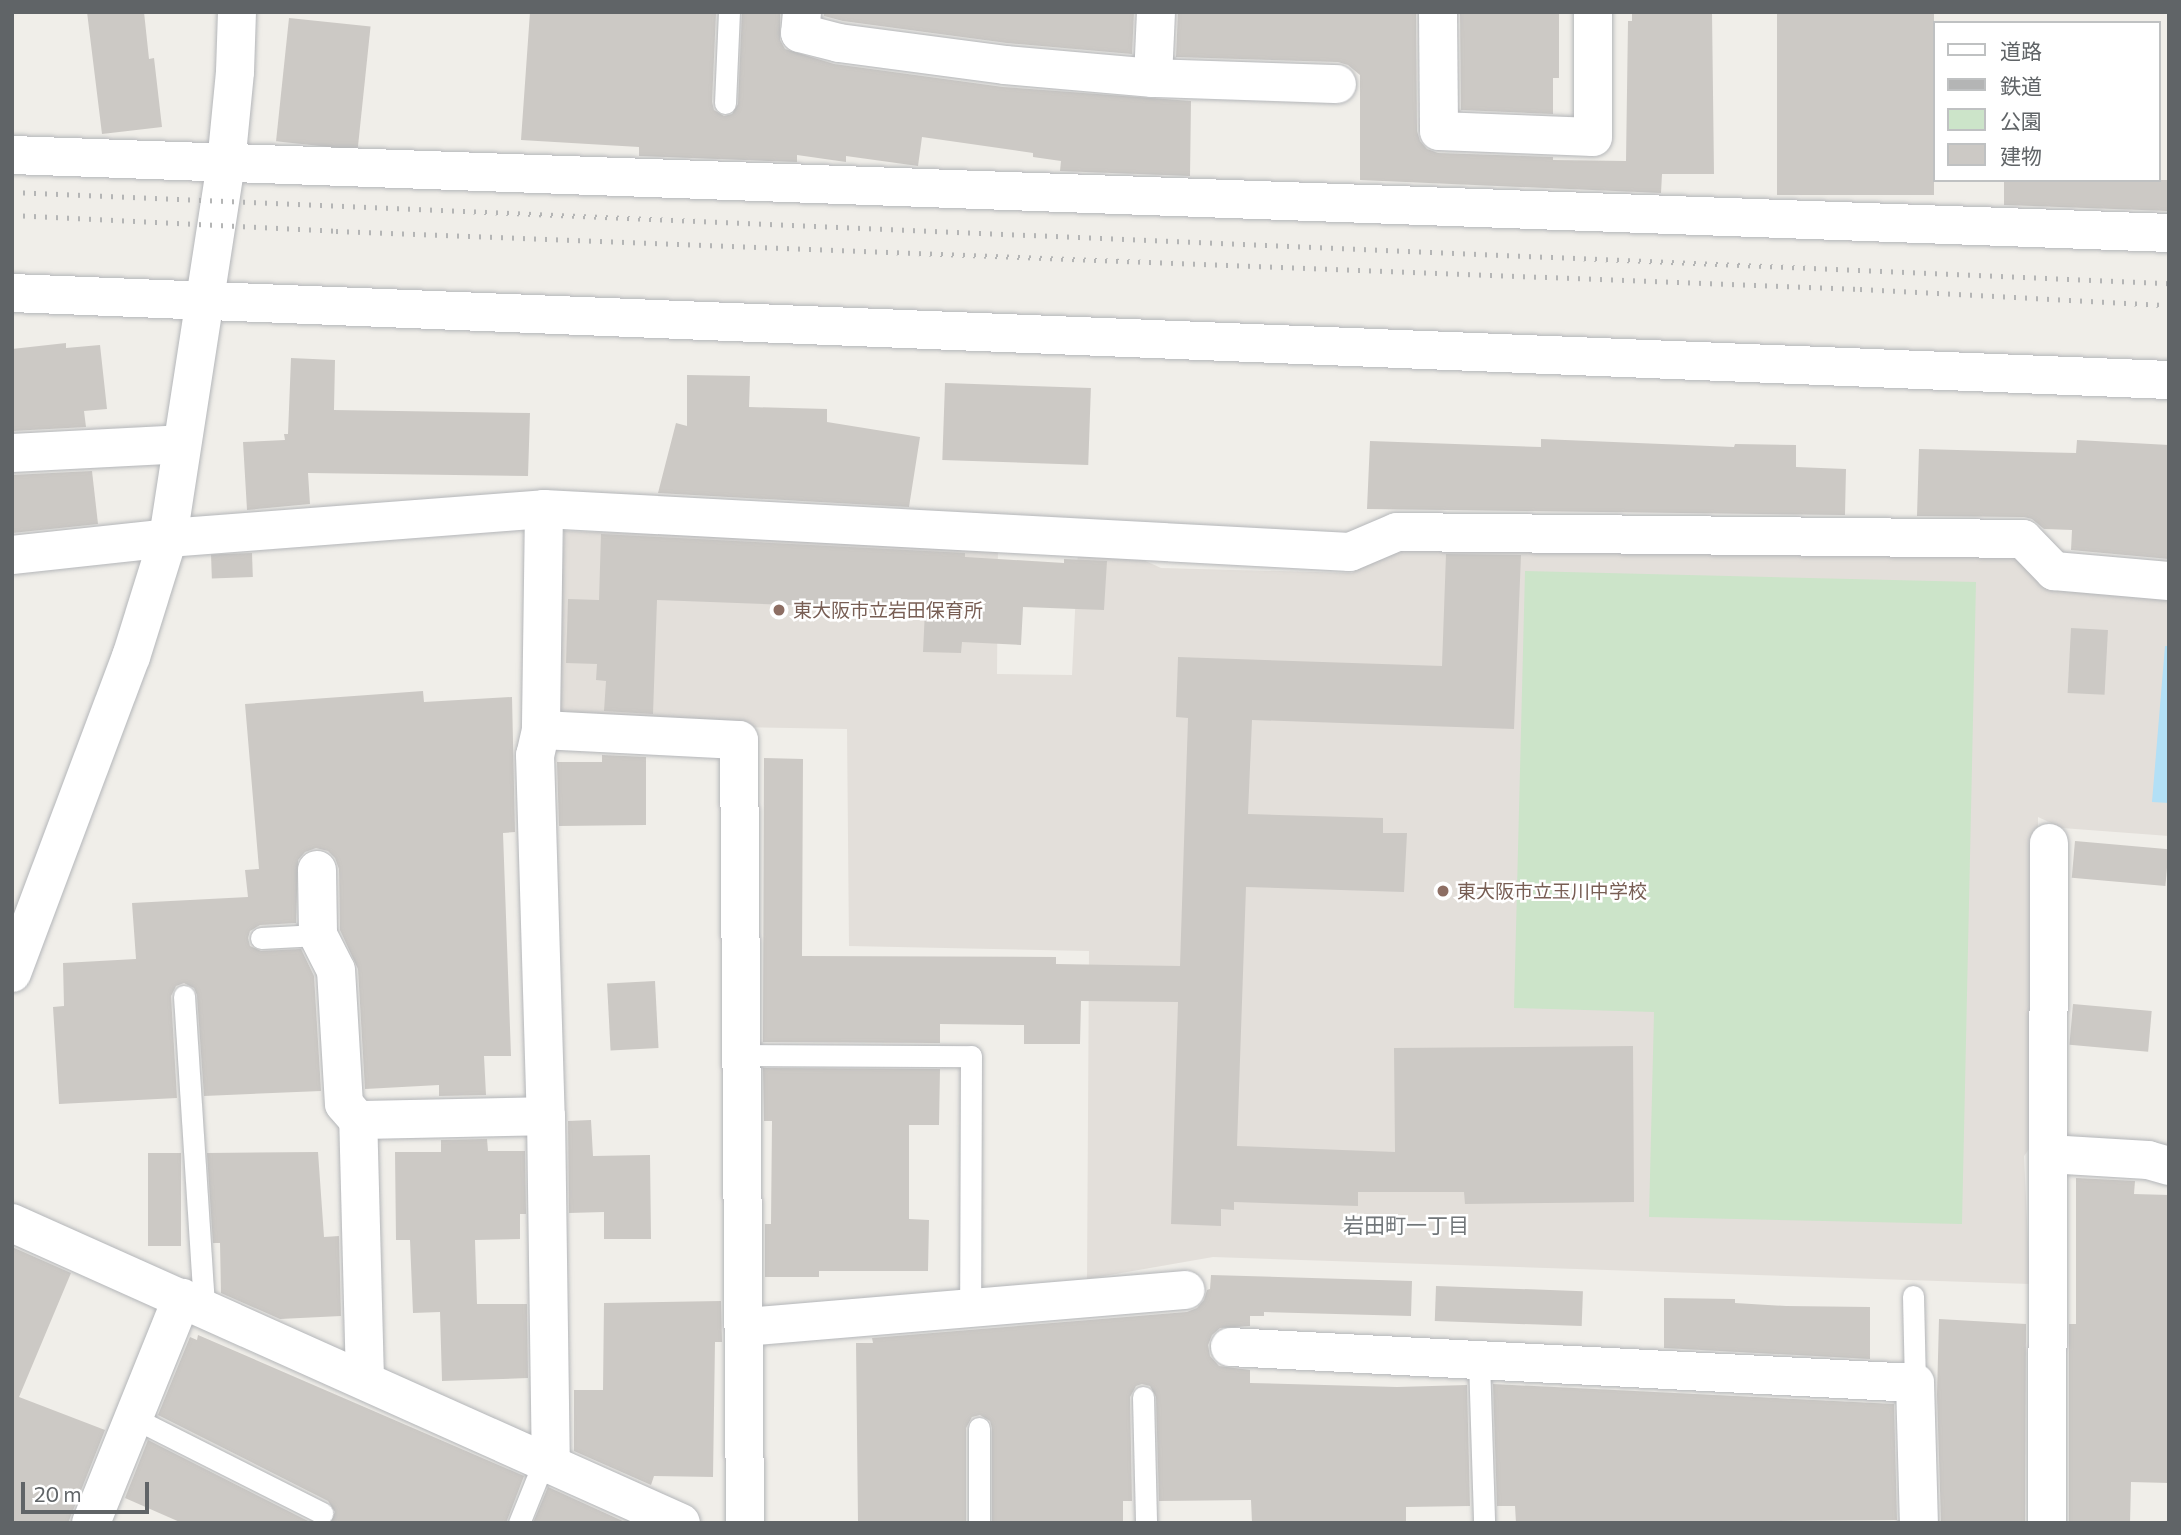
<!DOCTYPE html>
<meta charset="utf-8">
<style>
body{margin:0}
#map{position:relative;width:2181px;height:1535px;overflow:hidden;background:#f0eee9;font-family:Commissioner,"Noto Sans JP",sans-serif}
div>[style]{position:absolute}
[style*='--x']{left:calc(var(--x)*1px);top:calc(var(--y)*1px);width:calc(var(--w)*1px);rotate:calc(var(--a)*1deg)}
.education>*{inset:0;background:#e3dfda}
.green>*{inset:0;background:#cce4c9}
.water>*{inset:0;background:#b3e0f6}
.building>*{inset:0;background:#ccc9c5;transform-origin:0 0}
.roads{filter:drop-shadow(0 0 2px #b4b6b9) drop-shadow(0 0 2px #b4b6b9)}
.service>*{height:21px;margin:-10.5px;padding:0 10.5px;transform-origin:10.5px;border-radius:10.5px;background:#fff}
.minor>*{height:38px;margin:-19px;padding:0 19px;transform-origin:19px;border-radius:19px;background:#fff}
.tertiary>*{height:38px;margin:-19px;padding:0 19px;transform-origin:19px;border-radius:19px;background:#fff}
.rail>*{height:5px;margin-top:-2.5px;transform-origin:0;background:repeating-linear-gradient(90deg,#b4b5b5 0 2px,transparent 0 11px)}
.dots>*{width:19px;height:19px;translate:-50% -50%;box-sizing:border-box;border:4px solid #fff;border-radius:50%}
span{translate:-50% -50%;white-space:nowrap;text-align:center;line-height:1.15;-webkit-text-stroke:5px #fff;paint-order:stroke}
.education-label{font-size:19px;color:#785e54}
.left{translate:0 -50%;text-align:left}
.neighbourhood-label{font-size:21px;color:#717679}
.frame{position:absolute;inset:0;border:14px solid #606467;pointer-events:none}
.legend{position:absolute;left:1933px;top:21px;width:228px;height:161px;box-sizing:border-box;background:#fff;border:2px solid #bfc1c2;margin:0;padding:9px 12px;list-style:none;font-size:21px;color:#606467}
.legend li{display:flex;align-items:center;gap:14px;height:35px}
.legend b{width:35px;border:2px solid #bfc1c2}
.scale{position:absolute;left:21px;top:1482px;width:128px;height:32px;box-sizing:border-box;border:4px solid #606467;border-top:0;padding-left:9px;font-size:21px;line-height:24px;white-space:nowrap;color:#606467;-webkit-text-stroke:5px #fff;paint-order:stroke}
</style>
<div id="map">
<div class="education">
<i style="clip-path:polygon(564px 531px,998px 547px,997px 674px,1072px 675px,1078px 549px,1121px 550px,1161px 568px,1352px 573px,1400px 546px,2018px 551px,2043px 587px,2169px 596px,2169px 836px,2062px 828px,2038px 817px,2038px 1137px,2024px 1156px,2030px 1284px,1213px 1257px,1087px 1279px,1089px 951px,849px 946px,847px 729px,572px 724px,556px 712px)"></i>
</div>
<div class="green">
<i style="clip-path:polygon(1525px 571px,1976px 582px,1962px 1224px,1649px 1217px,1654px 1012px,1514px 1008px)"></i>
</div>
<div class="water">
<i style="clip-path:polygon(2165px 646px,2169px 646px,2169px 803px,2152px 802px)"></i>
</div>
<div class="building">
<i style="clip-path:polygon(87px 12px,144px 12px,149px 59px,154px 58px,162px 127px,102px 134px)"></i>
<i style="clip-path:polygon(530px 12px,716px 13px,712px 102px,714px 110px,724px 116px,732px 114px,738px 104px,742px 13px,780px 13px,780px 40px,785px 49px,834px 64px,1003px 87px,1191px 101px,1190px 176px,1060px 171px,1061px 161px,1033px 157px,1033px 153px,922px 137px,918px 166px,846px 156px,846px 162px,797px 155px,797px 162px,639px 156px,639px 147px,521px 140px)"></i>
<i style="clip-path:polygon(824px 12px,1134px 12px,1132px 54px,1007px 43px,843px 21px,824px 16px)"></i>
<i style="clip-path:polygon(1178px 12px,1416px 13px,1417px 131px,1420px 141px,1427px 149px,1438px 153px,1553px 157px,1553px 160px,1626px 161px,1628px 21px,1632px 21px,1632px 12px,1712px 12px,1714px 174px,1662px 174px,1661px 193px,1360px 180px,1360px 75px,1348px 65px,1338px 62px,1176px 57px)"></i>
<i style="clip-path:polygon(1460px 12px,1559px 12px,1559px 78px,1553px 78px,1553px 114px,1461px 110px)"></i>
<i style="left:1777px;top:12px;width:157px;height:183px"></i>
<i style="left:289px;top:18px;width:82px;height:124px;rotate:6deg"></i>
<i style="clip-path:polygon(2004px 180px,2169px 180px,2169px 211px,2004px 205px)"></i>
<i style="clip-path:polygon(66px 343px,66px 348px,100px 345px,107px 409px,84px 411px,86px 427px,12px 431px,12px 349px)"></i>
<i style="clip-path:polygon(291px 358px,335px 360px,334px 410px,530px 413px,528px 476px,308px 473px,310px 504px,247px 510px,243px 442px,285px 440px,284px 434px,288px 434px)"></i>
<i style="clip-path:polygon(687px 375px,750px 376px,749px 407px,827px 409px,827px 422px,920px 437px,909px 507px,658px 493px,676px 423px,687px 426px)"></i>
<i style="left:945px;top:383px;width:146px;height:77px;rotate:2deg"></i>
<i style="clip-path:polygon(1541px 439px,1734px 447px,1735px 444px,1796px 445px,1796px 467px,1846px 469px,1845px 515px,1367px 509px,1370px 441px,1541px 447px)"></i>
<i style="clip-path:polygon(2077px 440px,2169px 445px,2169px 559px,2071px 550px,2072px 530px,2044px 529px,2032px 519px,2024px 517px,1917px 516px,1919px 449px,2076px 453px)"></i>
<i style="clip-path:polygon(92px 471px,98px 524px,12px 533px,12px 475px)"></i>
<i style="clip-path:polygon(601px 534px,965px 553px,965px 557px,1064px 563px,1064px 559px,1107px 561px,1104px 610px,1023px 607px,1021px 645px,962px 642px,961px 653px,923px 652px,925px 610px,657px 600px,653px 714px,604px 711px,606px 681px,596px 680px,597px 664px,566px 663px,568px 599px,599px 600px)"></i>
<i style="left:252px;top:553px;width:24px;height:41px;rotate:88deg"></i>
<i style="clip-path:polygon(1446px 554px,1521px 555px,1514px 729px,1252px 720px,1248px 814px,1383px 818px,1383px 833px,1407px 833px,1404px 892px,1246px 887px,1237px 1146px,1395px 1152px,1394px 1048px,1633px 1046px,1634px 1202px,1465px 1204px,1464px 1192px,1358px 1192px,1358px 1206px,1234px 1202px,1234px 1210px,1221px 1209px,1221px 1226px,1171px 1224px,1178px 1002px,1081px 1001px,1080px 1044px,1024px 1044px,1024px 1025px,940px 1024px,940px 1043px,763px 1042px,764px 758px,803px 759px,802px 956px,1056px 957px,1056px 964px,1180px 966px,1188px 718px,1176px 717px,1178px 657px,1442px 666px)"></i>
<i style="left:2071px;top:628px;width:37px;height:65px;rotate:3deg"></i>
<i style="clip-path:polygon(423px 691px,424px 702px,512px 697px,515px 832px,503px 833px,511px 1056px,484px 1056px,486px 1095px,439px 1096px,439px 1085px,365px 1089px,358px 969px,340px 930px,339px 869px,335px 858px,328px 851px,316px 848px,305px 852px,298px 860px,296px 923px,260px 925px,250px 931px,248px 938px,250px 946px,261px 951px,301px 949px,314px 976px,321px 1091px,204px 1096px,197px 995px,194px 988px,184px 983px,176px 986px,171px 996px,177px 1098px,59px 1104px,53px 1007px,64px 1006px,63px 963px,136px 959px,132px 903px,248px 897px,245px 870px,259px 869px,245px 704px)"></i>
<i style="clip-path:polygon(602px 755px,646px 757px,646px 825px,559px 826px,557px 762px,602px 762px)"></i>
<i style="left:2075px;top:841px;width:94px;height:37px;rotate:5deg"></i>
<i style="left:655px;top:981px;width:67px;height:48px;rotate:87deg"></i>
<i style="left:2073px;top:1004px;width:79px;height:41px;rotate:5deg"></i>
<i style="clip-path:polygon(763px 1068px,940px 1069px,939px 1125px,909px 1125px,909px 1219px,929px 1220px,928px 1271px,819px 1271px,819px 1277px,765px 1277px,765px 1224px,771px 1224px,772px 1121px,764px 1121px)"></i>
<i style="clip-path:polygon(591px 1120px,593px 1156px,650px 1155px,651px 1239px,604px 1239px,604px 1212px,569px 1213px,568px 1121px)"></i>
<i style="clip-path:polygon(487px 1139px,488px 1151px,525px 1151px,526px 1214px,520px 1214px,520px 1239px,475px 1240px,477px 1304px,527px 1304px,528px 1378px,442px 1381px,440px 1312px,413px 1313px,410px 1240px,396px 1240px,395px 1152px,441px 1152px,441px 1140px)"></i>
<i style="clip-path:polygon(318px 1152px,324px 1237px,339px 1236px,341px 1316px,280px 1319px,221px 1293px,220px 1243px,213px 1243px,207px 1153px)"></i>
<i style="left:148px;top:1153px;width:33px;height:93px"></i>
<i style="clip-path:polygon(2076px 1178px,2135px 1181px,2134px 1194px,2169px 1195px,2169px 1483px,2131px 1482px,2130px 1523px,2069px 1523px,2069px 1324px,2076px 1324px)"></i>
<i style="clip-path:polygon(12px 1247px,71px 1273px,19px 1397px,105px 1430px,68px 1523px,12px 1523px)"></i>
<i style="clip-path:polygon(1211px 1275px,1412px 1281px,1411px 1316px,1264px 1312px,1264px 1316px,1250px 1316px,1250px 1326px,1220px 1328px,1212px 1335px,1208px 1345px,1210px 1356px,1219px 1366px,1250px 1370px,1250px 1383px,1397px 1387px,1467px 1385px,1470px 1506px,1406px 1507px,1406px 1523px,1252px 1523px,1251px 1500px,1159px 1501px,1156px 1397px,1150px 1386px,1142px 1384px,1136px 1386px,1130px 1397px,1132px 1501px,1123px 1501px,1123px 1523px,992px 1523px,992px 1428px,990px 1421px,980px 1415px,972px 1417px,966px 1428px,966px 1523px,858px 1523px,856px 1343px,873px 1343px,872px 1338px,1187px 1312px,1197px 1308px,1204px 1300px,1207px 1290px,1210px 1289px)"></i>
<i style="left:1436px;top:1286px;width:147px;height:35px;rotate:2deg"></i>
<i style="clip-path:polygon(1664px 1298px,1735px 1299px,1735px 1303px,1786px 1306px,1870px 1307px,1870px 1359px,1664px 1348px)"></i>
<i style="clip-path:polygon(721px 1301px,722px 1342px,715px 1342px,713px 1477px,654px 1476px,651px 1485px,574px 1451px,574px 1390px,603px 1390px,604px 1303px)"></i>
<i style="clip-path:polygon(1939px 1319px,2026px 1324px,2025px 1523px,1941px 1523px,1937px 1395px)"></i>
<i style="clip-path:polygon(198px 1335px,524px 1476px,506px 1523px,330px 1523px,335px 1512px,328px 1501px,158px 1415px,190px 1337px,197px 1340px)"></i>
<i style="clip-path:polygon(1493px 1384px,1894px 1404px,1897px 1520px,1516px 1523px,1515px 1506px,1497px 1506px)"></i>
<i style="clip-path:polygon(148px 1440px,312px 1523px,182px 1523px,125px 1498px)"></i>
<i style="clip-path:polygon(548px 1487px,627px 1523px,533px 1523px)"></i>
</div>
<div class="roads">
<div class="service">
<i style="--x:725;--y:103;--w:91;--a:-87.5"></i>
<i style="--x:261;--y:938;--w:57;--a:-3"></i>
<i style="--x:184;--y:996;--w:313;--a:86.3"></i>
<i style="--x:742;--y:1055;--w:229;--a:0.3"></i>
<i style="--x:971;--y:1056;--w:252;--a:90.2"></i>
<i style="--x:1913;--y:1296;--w:87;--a:88.7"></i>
<i style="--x:1479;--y:1360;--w:163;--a:88.2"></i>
<i style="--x:1143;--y:1397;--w:126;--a:88.6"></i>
<i style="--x:134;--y:1418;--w:211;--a:26.8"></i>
<i style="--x:519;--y:1523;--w:67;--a:-68"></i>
<i style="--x:979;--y:1523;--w:95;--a:-90"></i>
</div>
<div class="minor">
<i style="--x:802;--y:12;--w:21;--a:95"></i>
<i style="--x:800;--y:33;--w:40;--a:14.4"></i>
<i style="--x:839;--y:43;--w:167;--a:7.5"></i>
<i style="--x:1005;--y:65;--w:149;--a:5"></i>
<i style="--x:1153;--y:78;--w:184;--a:1.9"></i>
<i style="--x:1438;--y:12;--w:119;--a:89.5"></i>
<i style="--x:1439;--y:131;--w:154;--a:2.2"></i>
<i style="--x:1593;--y:137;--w:125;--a:-90"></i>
<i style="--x:1153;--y:78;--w:66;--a:-87.4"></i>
<i style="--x:12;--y:155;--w:2158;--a:2.07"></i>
<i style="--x:12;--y:453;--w:169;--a:-3"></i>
<i style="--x:544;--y:509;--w:221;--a:90.8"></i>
<i style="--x:541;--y:730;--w:26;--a:103"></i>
<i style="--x:535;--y:755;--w:361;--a:88.3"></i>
<i style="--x:546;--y:1116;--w:349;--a:89.2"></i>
<i style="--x:12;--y:555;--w:157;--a:-6.2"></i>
<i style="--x:168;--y:538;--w:377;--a:-4.4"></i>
<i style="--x:544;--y:509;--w:807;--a:3.05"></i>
<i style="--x:1350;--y:552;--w:51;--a:-23.1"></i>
<i style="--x:1397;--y:532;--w:626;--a:0.64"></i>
<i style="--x:2023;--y:539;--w:45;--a:45.9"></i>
<i style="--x:2054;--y:571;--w:115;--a:5"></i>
<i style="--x:541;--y:730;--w:198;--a:2.9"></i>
<i style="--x:739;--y:740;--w:783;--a:89.56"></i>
<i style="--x:317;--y:870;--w:65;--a:89.1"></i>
<i style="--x:318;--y:935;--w:39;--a:63"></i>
<i style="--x:336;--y:970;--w:134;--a:86.6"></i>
<i style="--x:344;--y:1104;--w:21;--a:49"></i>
<i style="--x:2065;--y:1155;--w:83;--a:3.4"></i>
<i style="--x:2148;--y:1160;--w:22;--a:16"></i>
<i style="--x:12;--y:1223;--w:733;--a:24.15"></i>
<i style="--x:745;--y:1327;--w:442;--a:-4.8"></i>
<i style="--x:1230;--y:1347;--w:686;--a:3.01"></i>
<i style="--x:1915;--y:1383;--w:140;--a:88.4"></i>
<i style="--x:365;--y:1380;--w:260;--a:-91.5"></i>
<i style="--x:358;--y:1120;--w:188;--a:-1.2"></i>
<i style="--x:91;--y:1523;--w:243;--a:-68"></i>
<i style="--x:2047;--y:1523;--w:680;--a:-89.83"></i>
</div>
<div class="tertiary">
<i style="--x:12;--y:293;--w:2159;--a:2.31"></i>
<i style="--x:12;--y:973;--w:338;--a:-69.4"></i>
<i style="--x:131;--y:657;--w:125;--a:-72.7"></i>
<i style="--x:168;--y:538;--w:378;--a:-81.2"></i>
<i style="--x:226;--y:164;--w:92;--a:-84.4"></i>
<i style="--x:235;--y:72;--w:60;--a:-88.1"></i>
</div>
</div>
<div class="rail">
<i style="--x:12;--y:192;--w:2159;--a:2.42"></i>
<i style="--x:12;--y:215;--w:324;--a:2.8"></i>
<i style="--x:336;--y:231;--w:1525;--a:2.18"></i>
<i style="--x:1860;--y:289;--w:309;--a:3"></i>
</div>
<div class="dots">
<i style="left:779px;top:610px;background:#8d6e63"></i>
<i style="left:1443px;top:891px;background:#8d6e63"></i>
</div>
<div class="education-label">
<span class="left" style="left:793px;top:610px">東大阪市立岩田保育所</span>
<span class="left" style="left:1457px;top:891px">東大阪市立玉川中学校</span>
</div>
<div class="neighbourhood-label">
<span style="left:1406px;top:1225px">岩田町一丁目</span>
</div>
<div class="frame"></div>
<ul class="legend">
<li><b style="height:9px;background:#fff"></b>道路</li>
<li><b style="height:9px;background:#b4b5b5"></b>鉄道</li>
<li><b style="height:19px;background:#cce4c9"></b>公園</li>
<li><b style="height:19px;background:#ccc9c5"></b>建物</li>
</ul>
<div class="scale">20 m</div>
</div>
